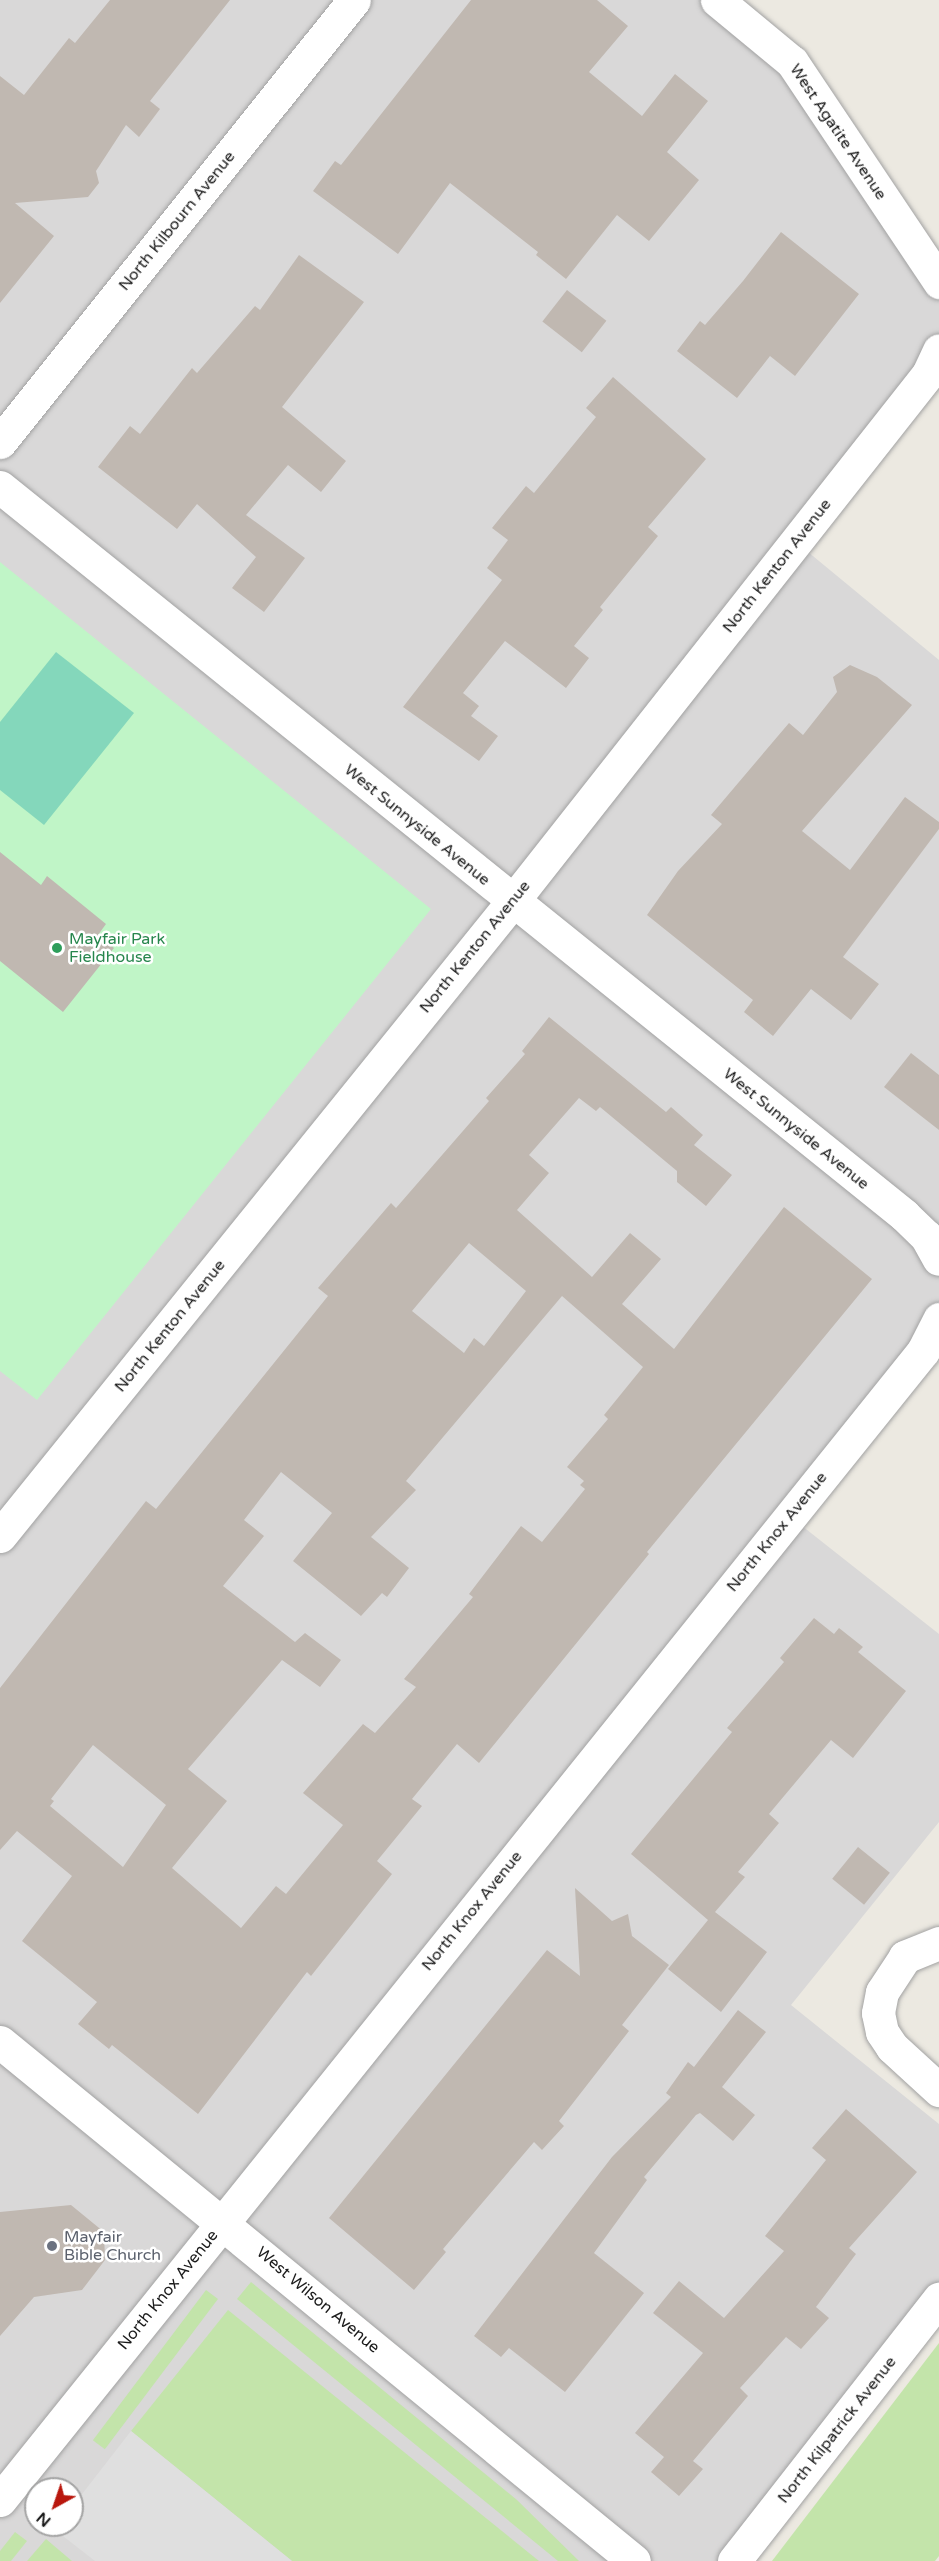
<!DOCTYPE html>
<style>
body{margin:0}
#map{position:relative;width:939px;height:2561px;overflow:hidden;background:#ece9e1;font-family:"Varela Round",sans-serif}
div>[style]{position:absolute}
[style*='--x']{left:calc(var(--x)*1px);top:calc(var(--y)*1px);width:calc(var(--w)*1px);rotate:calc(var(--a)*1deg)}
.residential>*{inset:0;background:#d9d8d8}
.grass>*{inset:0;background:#c3e4aa;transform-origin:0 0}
.park>*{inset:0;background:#c0f5c7}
.pitch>*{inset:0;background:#84d7bb}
.parking>*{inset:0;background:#dfdfdf}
.building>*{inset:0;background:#c0b8b1;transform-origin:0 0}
.roads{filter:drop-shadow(0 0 2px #a2a2a2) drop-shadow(0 0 2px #a2a2a2)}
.minor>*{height:33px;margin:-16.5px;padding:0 16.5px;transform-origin:16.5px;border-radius:16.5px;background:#fff}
.dots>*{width:16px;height:16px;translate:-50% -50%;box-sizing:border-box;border:3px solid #fff;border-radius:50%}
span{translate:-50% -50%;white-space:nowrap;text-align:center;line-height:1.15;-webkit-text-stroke:5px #fff;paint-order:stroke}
.street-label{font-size:16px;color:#1b1b1b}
.leisure-label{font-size:16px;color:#27864d}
.left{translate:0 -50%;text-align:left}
.worship-label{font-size:16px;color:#5b616d}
.north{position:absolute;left:24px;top:2477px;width:60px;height:60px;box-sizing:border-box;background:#fff;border:2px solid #a4a4a4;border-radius:50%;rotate:220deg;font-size:16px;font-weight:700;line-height:24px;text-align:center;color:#1b1b1b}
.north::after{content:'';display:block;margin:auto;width:21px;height:27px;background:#b9170d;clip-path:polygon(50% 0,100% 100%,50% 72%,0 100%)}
</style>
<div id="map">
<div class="residential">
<i style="clip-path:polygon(evenodd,0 0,711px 0,824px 93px,939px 272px,939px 375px,802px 547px,939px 660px,939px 1338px,797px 1522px,939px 1634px,939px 1822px,791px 2005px,939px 2124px,939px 2288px,725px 2561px,0 2561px,0 0,36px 2489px,72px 2489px,72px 2525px,36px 2525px,36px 2489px)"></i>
</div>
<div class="grass">
<i style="clip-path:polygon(251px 2282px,517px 2500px,579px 2561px,558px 2561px,237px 2299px)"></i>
<i style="left:206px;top:2290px;width:15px;height:188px;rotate:37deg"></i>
<i style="clip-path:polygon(228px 2310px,539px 2561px,292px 2561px,131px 2431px)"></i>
<i style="clip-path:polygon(939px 2343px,939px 2556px,935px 2561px,772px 2561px)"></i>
<i style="clip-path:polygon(15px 2532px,27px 2541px,11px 2561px,0 2561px,0 2551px)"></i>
<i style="clip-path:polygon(46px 2539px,72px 2561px,27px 2561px)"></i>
</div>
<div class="park">
<i style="clip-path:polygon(0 562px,431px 909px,37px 1400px,0 1371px)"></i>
</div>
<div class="pitch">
<i style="clip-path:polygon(56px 652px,134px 713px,44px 825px,0 790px,0 722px)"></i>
</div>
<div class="parking">
<i style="clip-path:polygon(131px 2431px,292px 2561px,95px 2561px,54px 2529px,57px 2525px,72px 2525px,72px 2507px)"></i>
</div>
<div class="building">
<i style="clip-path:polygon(110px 0,230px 0,150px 101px,160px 109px,139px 137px,126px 125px,96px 171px,99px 183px,88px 197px,15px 203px,54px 236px,0 303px,0 76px,24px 95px,69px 38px,75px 43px)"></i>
<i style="clip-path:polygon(471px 0,597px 0,628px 26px,589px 72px,642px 116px,675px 74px,708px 101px,667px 152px,699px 180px,649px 241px,617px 215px,566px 279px,536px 255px,538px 252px,450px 183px,398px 254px,313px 191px,335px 161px,341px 165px)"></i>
<i style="clip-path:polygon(781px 232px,859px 294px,795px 376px,770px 356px,737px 398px,677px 351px,700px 321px,705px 325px,743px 281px)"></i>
<i style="clip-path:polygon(299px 255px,364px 302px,282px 407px,346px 461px,321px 492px,288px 465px,246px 515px,305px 558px,264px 612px,232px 588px,256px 557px,197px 504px,177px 529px,98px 467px,130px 426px,140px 434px,192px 368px,197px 373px,255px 306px,260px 310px)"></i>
<i style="left:567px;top:290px;width:50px;height:40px;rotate:38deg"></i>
<i style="clip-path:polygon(613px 377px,706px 459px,648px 527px,658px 536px,600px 607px,603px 610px,574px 646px,589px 658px,566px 688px,505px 641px,463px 693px,479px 706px,471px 716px,498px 736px,479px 761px,403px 707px,502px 580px,487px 568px,508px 540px,492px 528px,526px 486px,534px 493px,596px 417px,586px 408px)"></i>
<i style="clip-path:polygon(850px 665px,877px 677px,912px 705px,802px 831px,850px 870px,905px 797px,939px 822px,939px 829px,843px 957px,879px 984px,851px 1020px,811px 989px,773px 1036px,744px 1012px,753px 1000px,647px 915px,678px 871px,722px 824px,711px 815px,789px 723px,803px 735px,837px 692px,833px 677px)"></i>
<i style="clip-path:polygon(0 852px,41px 885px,47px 876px,106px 924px,98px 935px,114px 948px,63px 1012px,0 961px)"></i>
<i style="clip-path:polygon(evenodd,549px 1017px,666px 1112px,671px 1107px,703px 1135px,694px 1145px,732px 1175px,706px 1206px,677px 1182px,677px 1171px,600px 1107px,596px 1111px,579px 1098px,529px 1155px,549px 1173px,517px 1210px,592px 1277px,630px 1233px,661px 1259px,622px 1304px,674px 1349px,784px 1207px,872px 1279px,647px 1552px,649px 1554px,479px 1763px,457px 1744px,412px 1799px,422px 1806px,377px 1861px,392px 1874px,311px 1976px,307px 1972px,198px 2114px,112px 2045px,109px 2049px,78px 2024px,97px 2002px,22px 1941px,72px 1876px,17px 1831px,0 1850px,0 1688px,146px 1501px,156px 1509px,328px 1296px,318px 1288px,391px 1203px,396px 1208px,489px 1101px,486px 1098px,525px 1054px,522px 1051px,549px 1017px,469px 1243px,526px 1291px,484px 1346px,474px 1338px,464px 1353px,412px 1311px,469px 1243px,549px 1017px,562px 1296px,643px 1367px,604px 1415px,608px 1419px,567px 1467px,584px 1481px,580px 1485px,585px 1489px,542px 1542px,521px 1526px,469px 1594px,473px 1597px,404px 1679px,416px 1687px,375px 1733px,363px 1724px,303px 1793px,343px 1825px,286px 1894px,276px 1886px,241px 1928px,172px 1868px,227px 1801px,188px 1769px,282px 1660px,320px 1687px,341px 1660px,305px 1633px,295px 1642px,223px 1586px,264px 1536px,244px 1520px,281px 1472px,332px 1513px,293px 1561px,361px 1616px,382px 1593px,387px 1597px,409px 1568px,371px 1537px,416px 1490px,406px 1481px,562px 1296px,549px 1017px,93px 1745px,166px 1805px,123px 1867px,50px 1806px,54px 1801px,51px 1799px,93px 1745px)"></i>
<i style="clip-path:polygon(911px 1053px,939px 1075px,939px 1130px,884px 1087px)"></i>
<i style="clip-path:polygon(814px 1618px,834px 1634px,839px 1628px,863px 1647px,858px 1652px,906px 1691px,853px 1758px,831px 1740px,769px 1814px,779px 1823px,738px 1872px,745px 1877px,715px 1912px,767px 1952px,721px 2012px,668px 1969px,708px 1920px,631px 1854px,732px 1732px,727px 1728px,784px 1662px,780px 1658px)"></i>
<i style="left:858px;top:1847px;width:41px;height:41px;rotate:39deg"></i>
<i style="clip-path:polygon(575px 1888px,612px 1921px,628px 1914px,632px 1936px,669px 1965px,622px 2025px,629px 2031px,559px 2121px,564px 2126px,542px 2150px,534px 2142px,443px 2249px,446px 2252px,414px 2290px,329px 2218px,547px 1950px,580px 1976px)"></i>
<i style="clip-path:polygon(738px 2010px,766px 2032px,722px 2087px,755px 2115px,733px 2141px,700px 2113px,696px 2115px,644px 2177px,647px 2180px,594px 2253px,644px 2293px,565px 2392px,509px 2348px,501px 2357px,474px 2336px,612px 2157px,671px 2097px,666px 2093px,688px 2062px,694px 2067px)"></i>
<i style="clip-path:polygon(846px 2109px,917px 2172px,849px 2248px,856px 2254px,816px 2307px,829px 2318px,801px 2349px,786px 2337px,740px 2388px,748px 2396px,693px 2461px,703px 2469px,679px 2496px,651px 2472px,664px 2457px,635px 2433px,703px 2353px,653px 2313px,679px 2281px,724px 2318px,784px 2251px,765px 2236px,826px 2160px,812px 2148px)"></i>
<i style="clip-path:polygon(71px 2205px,104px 2232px,105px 2260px,82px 2290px,34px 2297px,0 2336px,0 2212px)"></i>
</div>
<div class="roads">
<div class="minor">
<i style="--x:717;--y:0;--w:97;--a:39.6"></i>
<i style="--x:792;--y:62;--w:265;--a:56.2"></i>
<i style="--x:0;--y:442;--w:566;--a:-51.31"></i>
<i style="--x:0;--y:487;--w:1161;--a:38.84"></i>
<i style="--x:904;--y:1215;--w:30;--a:44"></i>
<i style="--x:926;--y:1236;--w:26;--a:61"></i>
<i style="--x:0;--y:1536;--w:815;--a:-51.08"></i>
<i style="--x:512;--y:902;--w:672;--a:-51.77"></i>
<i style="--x:928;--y:374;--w:26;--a:-65"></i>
<i style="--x:939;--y:1943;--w:37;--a:158"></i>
<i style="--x:905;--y:1957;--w:42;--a:123.3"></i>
<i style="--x:882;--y:1992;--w:21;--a:101"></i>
<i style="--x:878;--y:2013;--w:19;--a:78"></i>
<i style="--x:882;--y:2032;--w:18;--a:56"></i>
<i style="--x:892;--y:2047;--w:64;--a:42.5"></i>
<i style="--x:0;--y:2042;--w:819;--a:39.3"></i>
<i style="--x:0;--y:2500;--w:1474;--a:-51.22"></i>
<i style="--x:923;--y:1351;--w:36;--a:-63"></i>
<i style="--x:734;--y:2561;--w:333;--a:-52"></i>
</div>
</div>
<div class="dots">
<i style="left:57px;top:948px;background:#2e9e5b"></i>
<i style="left:52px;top:2246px;background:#6b7280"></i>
</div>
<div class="street-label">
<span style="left:838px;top:132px;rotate:56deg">West Agatite Avenue</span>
<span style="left:177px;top:221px;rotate:-51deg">North Kilbourn Avenue</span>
<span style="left:777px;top:566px;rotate:-52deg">North Kenton Avenue</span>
<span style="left:417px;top:825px;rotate:39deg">West Sunnyside Avenue</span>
<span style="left:475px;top:947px;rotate:-51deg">North Kenton Avenue</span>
<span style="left:796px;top:1129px;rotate:39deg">West Sunnyside Avenue</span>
<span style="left:170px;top:1326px;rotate:-51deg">North Kenton Avenue</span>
<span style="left:777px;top:1532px;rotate:-51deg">North Knox Avenue</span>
<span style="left:472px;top:1911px;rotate:-51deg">North Knox Avenue</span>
<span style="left:168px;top:2290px;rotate:-51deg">North Knox Avenue</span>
<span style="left:318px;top:2300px;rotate:40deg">West Wilson Avenue</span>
<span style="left:837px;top:2430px;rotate:-52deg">North Kilpatrick Avenue</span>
</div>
<div class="leisure-label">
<span class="left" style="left:69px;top:948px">Mayfair Park<br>Fieldhouse</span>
</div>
<div class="worship-label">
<span class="left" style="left:64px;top:2246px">Mayfair<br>Bible Church</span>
</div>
<div class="north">N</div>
</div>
